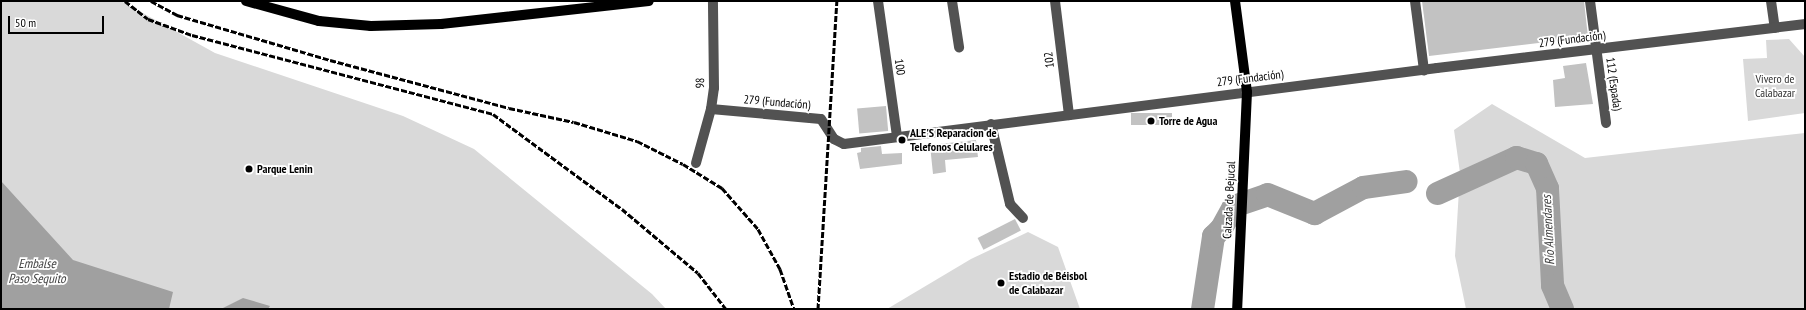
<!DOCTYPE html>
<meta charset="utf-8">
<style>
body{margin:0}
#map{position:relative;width:1806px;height:310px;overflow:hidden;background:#fff;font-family:"PT Sans Narrow",sans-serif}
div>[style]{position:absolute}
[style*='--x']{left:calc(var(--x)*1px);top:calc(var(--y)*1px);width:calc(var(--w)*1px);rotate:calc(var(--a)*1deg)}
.green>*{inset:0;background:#d9d9d9}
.water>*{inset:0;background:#a0a0a0}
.river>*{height:23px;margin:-11.5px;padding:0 11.5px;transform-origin:11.5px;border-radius:11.5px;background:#a0a0a0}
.building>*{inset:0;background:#c2c2c2;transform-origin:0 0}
.minor>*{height:10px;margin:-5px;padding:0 5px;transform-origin:5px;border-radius:5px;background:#525252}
.major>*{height:10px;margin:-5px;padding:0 5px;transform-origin:5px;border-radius:5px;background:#000}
.rail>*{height:3px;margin-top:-1.5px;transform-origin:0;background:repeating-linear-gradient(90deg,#000 0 6px,transparent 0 8px)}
.dots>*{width:11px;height:11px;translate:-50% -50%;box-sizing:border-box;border:2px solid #fff;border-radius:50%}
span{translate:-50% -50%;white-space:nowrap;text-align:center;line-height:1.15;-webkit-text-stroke:3.5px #fff;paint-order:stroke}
.street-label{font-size:12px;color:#000}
.park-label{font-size:12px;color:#303030}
.poi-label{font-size:12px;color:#000;font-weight:700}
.left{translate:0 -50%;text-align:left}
.water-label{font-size:13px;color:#414141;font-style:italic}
.frame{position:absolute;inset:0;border:2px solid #000;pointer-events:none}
.scale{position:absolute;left:8px;top:16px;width:96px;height:18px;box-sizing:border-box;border:2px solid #000;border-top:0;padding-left:5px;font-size:12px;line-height:14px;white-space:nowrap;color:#000;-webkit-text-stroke:3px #fff;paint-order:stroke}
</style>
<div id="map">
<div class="green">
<i style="clip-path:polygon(1px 1px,121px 1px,215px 53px,403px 116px,474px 149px,652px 294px,666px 309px,1px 309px)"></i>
<i style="clip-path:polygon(1789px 39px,1805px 57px,1805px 113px,1748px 121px,1743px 59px,1767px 58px,1766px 40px)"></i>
<i style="clip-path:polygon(1492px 104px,1585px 158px,1805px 133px,1805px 309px,1466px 309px,1455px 256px,1460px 173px,1454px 130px)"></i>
<i style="clip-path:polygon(1028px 232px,1058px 247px,1080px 309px,887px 309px,971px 259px)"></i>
</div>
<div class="water">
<i style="clip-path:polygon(1px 181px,73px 260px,173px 292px,169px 309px,1px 309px)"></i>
<i style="clip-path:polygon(243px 298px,270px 306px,268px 309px,221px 309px)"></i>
</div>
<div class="river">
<i style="--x:1437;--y:193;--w:87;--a:-24.5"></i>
<i style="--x:1516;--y:157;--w:21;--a:17"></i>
<i style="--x:1536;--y:163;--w:27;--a:66"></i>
<i style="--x:1547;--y:188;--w:97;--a:87"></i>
<i style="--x:1552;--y:285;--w:26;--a:67"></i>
<i style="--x:1202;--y:309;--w:74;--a:-81.4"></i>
<i style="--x:1213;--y:236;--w:11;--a:-45"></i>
<i style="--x:1221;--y:228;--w:25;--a:-61"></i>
<i style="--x:1233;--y:206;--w:36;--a:-19"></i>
<i style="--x:1267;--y:194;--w:51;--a:22"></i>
<i style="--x:1314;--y:213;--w:55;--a:-28"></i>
<i style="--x:1363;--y:187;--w:43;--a:-7.9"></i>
</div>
<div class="building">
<i style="clip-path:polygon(1422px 1px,1584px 1px,1588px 37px,1429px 56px)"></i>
<i style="clip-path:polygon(1586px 63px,1593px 104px,1555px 107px,1553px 80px,1565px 78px,1563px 66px)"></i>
<i style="left:886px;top:106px;width:25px;height:29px;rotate:85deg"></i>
<i style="left:1172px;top:113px;width:12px;height:41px;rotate:90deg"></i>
<i style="clip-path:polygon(976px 140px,978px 157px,945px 160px,946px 172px,933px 174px,930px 145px)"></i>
<i style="clip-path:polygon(881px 146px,882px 154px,902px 153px,902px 164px,860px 169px,857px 153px,861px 152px,861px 148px)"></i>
<i style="left:1015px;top:219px;width:13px;height:42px;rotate:63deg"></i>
</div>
<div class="minor">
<i style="--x:878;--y:1;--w:137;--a:82"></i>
<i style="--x:952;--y:1;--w:47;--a:81.3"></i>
<i style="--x:1055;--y:1;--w:115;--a:83"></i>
<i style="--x:1415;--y:1;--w:70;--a:82.6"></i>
<i style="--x:1590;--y:1;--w:123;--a:82.5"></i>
<i style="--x:1771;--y:1;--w:27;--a:82"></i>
<i style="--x:711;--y:109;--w:110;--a:5.2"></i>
<i style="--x:821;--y:119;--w:24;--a:57"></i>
<i style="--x:834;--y:139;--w:11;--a:27"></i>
<i style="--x:844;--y:144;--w:598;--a:-7.3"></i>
<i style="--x:1437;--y:68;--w:371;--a:-6.8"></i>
<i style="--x:991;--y:124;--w:82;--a:76.6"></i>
<i style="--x:1010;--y:204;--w:19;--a:47"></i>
<i style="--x:696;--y:163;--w:56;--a:-74.5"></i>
<i style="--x:711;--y:109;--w:21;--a:-82"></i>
<i style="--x:714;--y:88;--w:87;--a:-90.7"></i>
</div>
<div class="major">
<i style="--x:246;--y:1;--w:76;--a:15.3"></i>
<i style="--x:319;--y:21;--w:52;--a:5.5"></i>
<i style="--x:371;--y:26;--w:70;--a:-1.6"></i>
<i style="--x:441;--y:24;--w:209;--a:-6.3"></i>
<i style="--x:1235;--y:1;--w:92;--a:82.5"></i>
<i style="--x:1247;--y:92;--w:217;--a:92.6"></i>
</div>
<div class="rail">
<i style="--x:125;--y:1;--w:29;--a:38"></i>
<i style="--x:148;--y:19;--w:47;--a:20"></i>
<i style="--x:192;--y:35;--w:311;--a:14.7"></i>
<i style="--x:493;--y:114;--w:160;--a:36.4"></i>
<i style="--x:622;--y:209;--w:99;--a:40.1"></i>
<i style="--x:698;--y:273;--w:46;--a:52.1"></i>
<i style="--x:151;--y:1;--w:30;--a:28"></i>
<i style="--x:177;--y:15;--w:159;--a:16.4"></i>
<i style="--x:330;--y:60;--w:185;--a:15"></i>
<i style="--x:509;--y:108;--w:66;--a:12.2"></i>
<i style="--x:574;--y:122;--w:66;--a:16.8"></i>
<i style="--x:637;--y:141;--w:51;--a:26.6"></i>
<i style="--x:683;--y:164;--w:46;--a:31.6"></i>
<i style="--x:722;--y:188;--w:55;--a:48.7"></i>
<i style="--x:758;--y:229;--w:46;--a:61.2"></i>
<i style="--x:780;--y:269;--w:42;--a:70.7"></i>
<i style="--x:818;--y:309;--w:309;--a:-86.5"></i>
</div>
<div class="dots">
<i style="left:1151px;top:121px;background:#000"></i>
<i style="left:902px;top:140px;background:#000"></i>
<i style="left:249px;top:169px;background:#000"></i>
<i style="left:1001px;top:283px;background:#000"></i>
</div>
<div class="street-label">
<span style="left:1572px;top:39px;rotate:-7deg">279 (Fundación)</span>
<span style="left:1049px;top:60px;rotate:-97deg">102</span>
<span style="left:900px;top:67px;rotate:82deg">100</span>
<span style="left:1250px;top:78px;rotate:-7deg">279 (Fundación)</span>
<span style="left:700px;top:83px;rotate:-88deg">98</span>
<span style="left:1614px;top:84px;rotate:82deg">112 (Espada)</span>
<span style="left:777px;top:102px;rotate:5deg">279 (Fundación)</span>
<span style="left:1229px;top:200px;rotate:-87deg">Calzada de Bejucal</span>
</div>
<div class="park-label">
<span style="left:1775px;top:86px">Vivero de<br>Calabazar</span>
</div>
<div class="poi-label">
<span class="left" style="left:1159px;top:121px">Torre de Agua</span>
<span class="left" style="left:910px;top:140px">ALE'S Reparacion de<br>Telefonos Celulares</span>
<span class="left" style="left:257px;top:169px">Parque Lenin</span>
<span class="left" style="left:1009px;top:283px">Estadio de Béisbol<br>de Calabazar</span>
</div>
<div class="water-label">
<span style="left:1549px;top:230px;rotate:-93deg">Río Almendares</span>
<span style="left:37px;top:272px">Embalse<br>Paso Sequito</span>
</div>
<div class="frame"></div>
<div class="scale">50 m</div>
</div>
